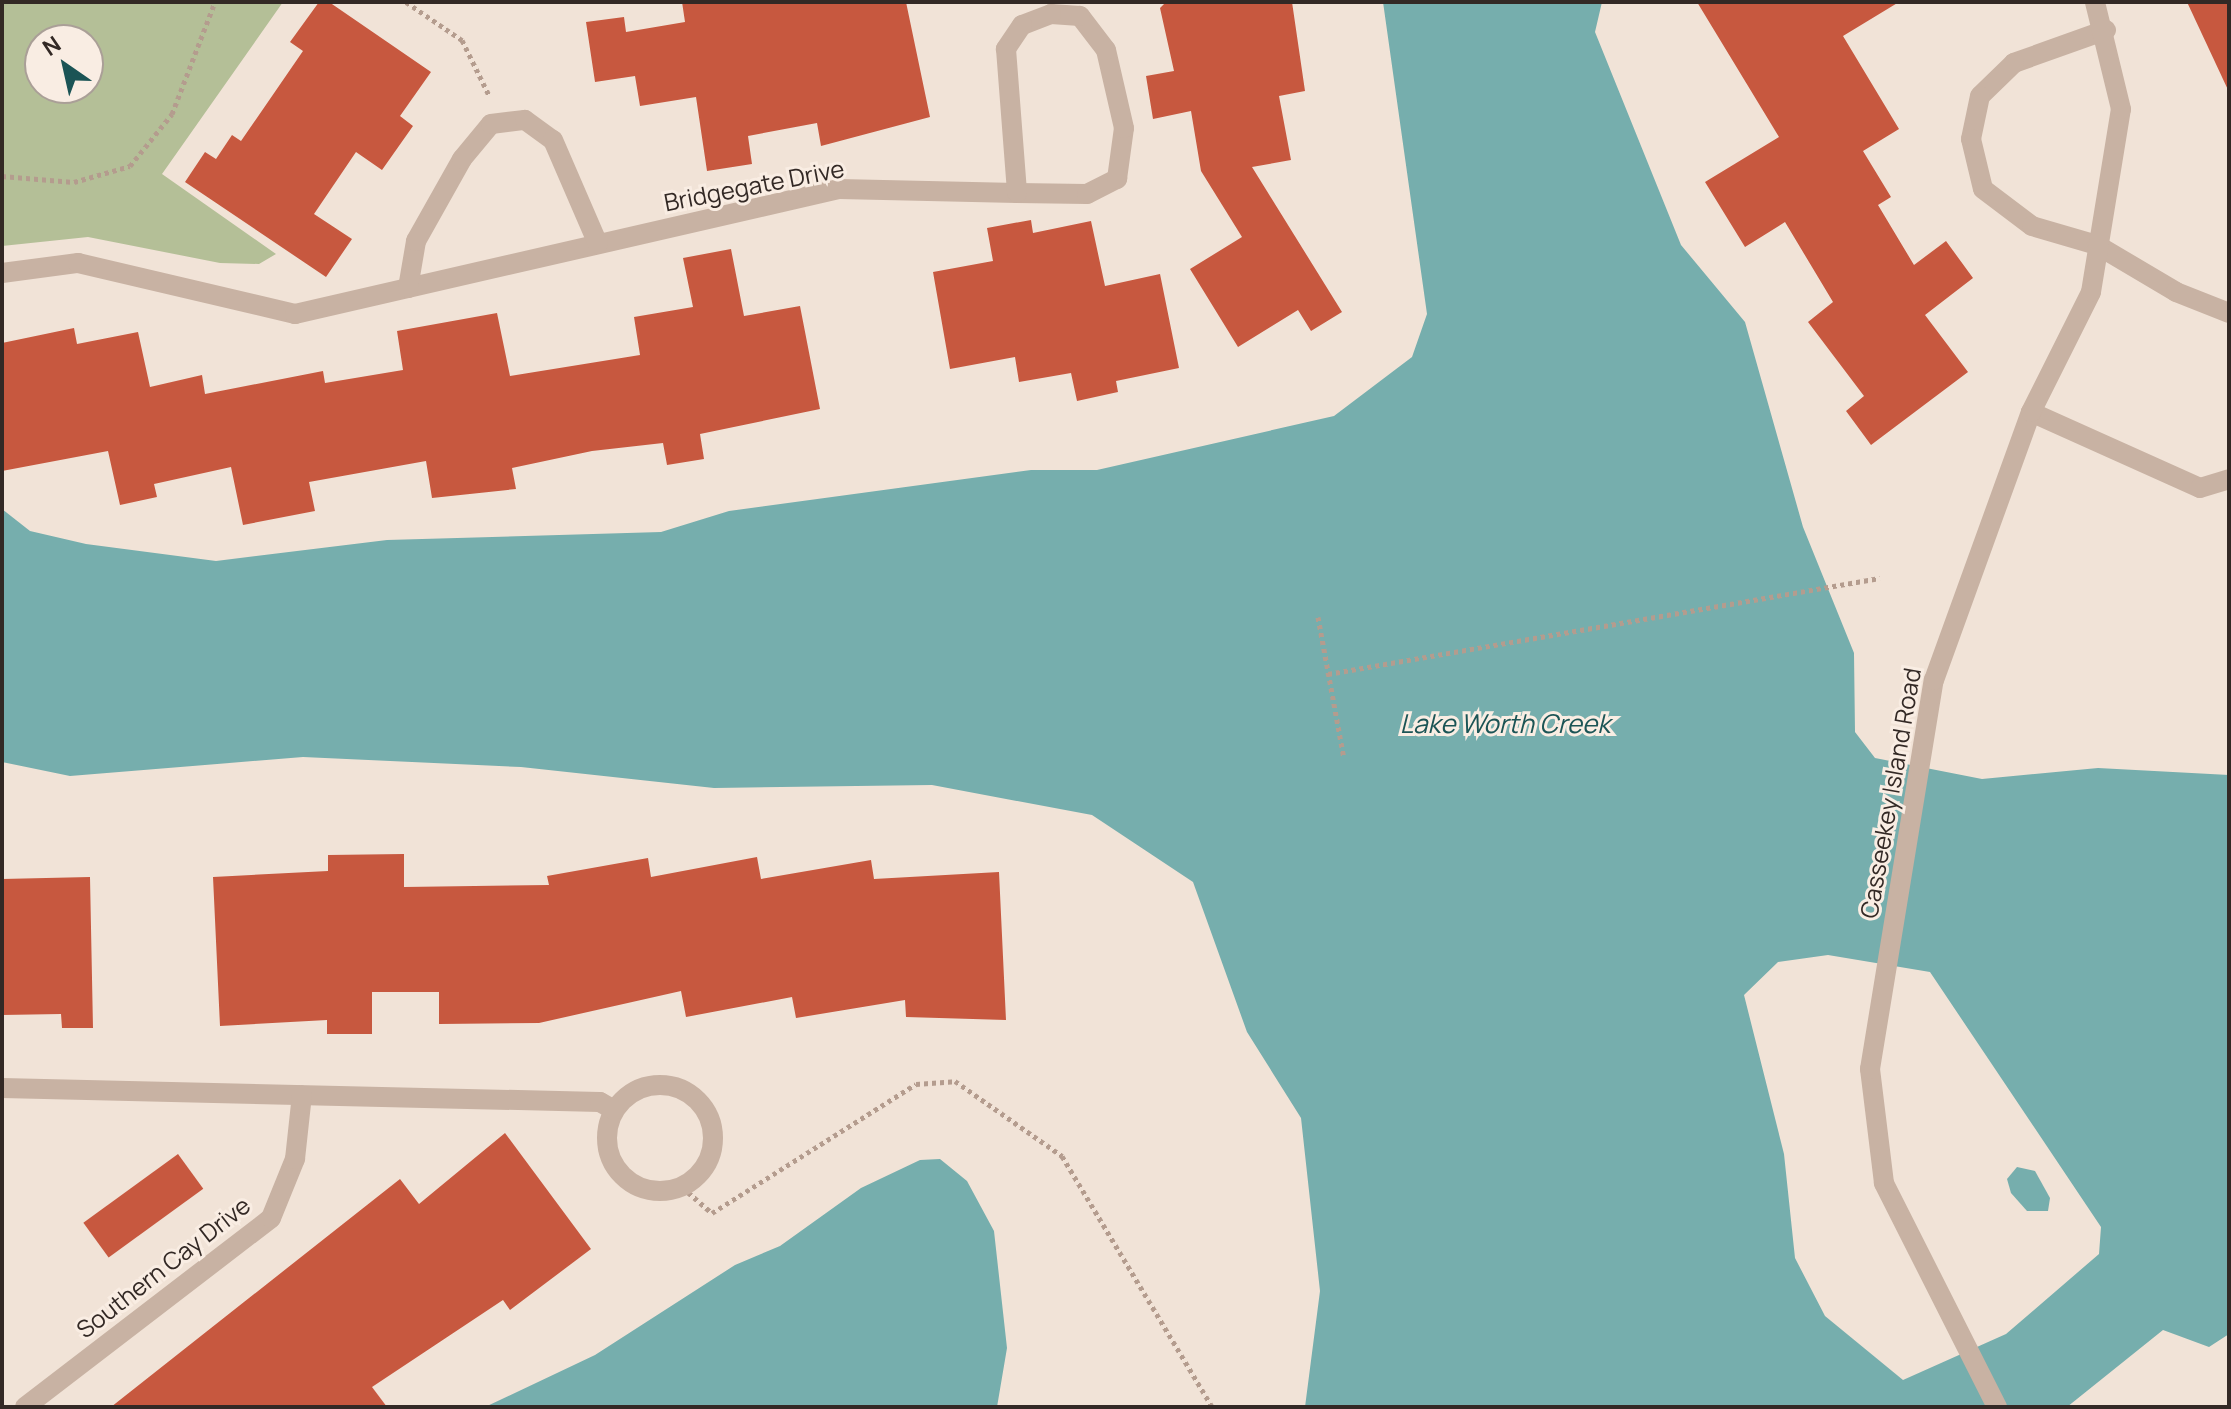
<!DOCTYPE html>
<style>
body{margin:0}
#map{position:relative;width:2231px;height:1409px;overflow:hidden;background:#f1e3d7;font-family:Manrope,sans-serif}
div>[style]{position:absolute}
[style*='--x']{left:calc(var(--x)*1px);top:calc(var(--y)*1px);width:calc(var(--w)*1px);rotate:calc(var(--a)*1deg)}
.green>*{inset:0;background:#b4bf97}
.water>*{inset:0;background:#76aead}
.building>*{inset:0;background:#c7583f;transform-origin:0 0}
.path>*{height:5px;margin-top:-2.5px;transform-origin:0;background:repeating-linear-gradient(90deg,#b49c8e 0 4px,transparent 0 8px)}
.minor>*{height:20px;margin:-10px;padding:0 10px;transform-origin:10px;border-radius:10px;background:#c8b2a3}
.minor>.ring{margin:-10px;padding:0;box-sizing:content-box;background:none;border:20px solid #c8b2a3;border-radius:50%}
span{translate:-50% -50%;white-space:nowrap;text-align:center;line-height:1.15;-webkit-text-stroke:6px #f9ede3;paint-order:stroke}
.street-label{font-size:24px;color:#332925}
.water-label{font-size:26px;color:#1b5455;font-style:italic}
.frame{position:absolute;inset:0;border:4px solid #332925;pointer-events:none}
.north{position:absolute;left:24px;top:24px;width:80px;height:80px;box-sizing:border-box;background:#f9ede3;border:2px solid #aa9f97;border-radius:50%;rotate:326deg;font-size:22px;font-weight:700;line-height:32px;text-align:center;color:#332925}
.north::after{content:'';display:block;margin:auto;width:28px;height:36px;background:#1b5455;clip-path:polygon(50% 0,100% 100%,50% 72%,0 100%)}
</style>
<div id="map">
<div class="green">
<i style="clip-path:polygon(evenodd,2px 2px,283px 2px,162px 174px,276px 254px,259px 264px,220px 263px,88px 237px,2px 246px,2px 2px,40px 40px,88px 40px,88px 88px,40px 88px,40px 40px)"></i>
</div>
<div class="water">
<i style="clip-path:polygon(evenodd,1383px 2px,1602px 2px,1595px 32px,1681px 245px,1745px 322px,1803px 527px,1854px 653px,1855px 732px,1875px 758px,1982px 779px,2098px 768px,2229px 775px,2229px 1334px,2209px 1347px,2163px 1330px,2067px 1407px,1305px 1407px,1320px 1291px,1301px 1118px,1247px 1032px,1193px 882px,1092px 815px,932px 785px,714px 788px,521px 767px,303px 757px,70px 776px,2px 762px,2px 509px,30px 531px,86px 544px,216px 561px,387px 540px,661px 532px,729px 511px,1031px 470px,1097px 470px,1334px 416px,1412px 357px,1427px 314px,1383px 2px,1828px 955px,1930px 972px,2101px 1227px,2099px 1254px,2006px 1334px,1903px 1380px,1825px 1316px,1795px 1258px,1784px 1154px,1744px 995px,1778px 962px,1828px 955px)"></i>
<i style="clip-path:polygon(940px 1159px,967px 1181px,994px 1231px,1007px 1348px,997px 1407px,485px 1407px,595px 1355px,735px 1265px,780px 1246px,861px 1188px,920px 1160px)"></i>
<i style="clip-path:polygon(2017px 1167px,2035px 1171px,2050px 1198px,2048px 1211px,2027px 1211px,2011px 1193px,2007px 1179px)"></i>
</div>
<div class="building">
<i style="clip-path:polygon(319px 2px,329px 2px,431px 72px,400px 116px,413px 126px,382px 170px,356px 152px,314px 214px,352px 239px,326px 277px,185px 182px,205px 152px,216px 159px,232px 135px,241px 141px,303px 51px,290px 42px)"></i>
<i style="clip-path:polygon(682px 2px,906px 2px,930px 117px,821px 146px,817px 123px,748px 136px,752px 164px,707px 171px,696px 97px,640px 106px,635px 76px,595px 82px,586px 22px,624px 17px,626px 32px,685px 22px)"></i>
<i style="clip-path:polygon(1166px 2px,1292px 2px,1305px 91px,1279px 96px,1291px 160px,1252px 167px,1342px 312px,1311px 331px,1298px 310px,1238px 347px,1190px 269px,1242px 237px,1201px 171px,1191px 111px,1153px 119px,1146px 76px,1174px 71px,1160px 8px)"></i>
<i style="clip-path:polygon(1697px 2px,1899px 2px,1843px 36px,1899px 129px,1863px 151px,1891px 197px,1878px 205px,1914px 265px,1946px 241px,1973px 278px,1925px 315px,1968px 372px,1871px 445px,1846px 411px,1864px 396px,1808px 322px,1833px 302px,1785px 222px,1745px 247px,1705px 182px,1779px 137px)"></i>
<i style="clip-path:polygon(2187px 2px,2229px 2px,2229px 92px)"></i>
<i style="clip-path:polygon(1031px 220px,1033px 233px,1091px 221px,1105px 286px,1160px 274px,1179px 368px,1116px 381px,1118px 392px,1077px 401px,1071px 373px,1019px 382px,1015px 357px,950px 369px,933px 272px,993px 261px,987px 228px)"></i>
<i style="clip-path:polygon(731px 249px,744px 316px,800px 306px,820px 409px,700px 434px,704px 459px,667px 465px,663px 443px,592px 451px,512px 468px,516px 489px,432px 498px,426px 461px,309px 482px,315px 511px,243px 525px,231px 467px,154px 484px,157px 497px,120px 505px,108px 451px,2px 471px,2px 343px,74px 328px,77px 344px,138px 332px,150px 387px,202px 375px,205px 394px,323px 371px,325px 383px,403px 370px,397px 331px,497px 313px,510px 376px,640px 355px,634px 317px,693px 307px,683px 258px)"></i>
<i style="clip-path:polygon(404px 854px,404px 887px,549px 885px,547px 876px,648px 858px,651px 877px,757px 857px,761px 879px,871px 860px,874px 879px,999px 872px,1006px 1020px,906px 1017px,905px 1000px,796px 1018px,792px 997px,686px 1017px,681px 991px,539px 1023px,439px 1024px,439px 992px,372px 992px,372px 1034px,327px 1034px,327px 1020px,220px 1026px,213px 877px,328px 871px,328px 855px)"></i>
<i style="clip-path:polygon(90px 877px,93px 1028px,62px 1028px,61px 1014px,2px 1015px,2px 879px)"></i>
<i style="clip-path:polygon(505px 1133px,591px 1249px,510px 1310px,503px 1300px,372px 1387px,387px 1407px,111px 1407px,400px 1179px,419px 1204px)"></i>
<i style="left:178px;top:1154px;width:43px;height:117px;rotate:54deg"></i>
</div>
<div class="path">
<i style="--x:406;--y:2;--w:68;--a:34.2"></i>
<i style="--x:462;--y:40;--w:61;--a:63.9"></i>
<i style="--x:2;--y:176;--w:72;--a:4.8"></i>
<i style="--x:74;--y:182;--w:58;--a:-15.9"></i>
<i style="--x:130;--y:166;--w:67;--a:-51.1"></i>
<i style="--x:172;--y:114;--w:120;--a:-69"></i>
<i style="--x:1318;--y:617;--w:143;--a:79.6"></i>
<i style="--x:1328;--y:674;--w:560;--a:-9.87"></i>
<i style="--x:682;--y:1187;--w:40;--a:41"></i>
<i style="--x:712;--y:1213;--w:241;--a:-32.3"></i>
<i style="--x:916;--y:1084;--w:39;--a:-4"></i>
<i style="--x:955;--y:1081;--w:131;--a:35"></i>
<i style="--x:1062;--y:1156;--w:292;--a:59.1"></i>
</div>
<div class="minor">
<i style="--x:2106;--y:30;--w:98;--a:160.3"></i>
<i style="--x:2014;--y:63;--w:47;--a:135.9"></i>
<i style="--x:1980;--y:96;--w:44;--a:101.8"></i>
<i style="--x:1971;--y:139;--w:51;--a:76.5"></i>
<i style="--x:1983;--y:189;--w:61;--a:37.1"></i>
<i style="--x:2032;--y:226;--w:68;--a:16.3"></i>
<i style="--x:2097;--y:245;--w:92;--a:30.7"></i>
<i style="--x:2176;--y:292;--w:57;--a:21.6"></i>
<i style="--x:2;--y:273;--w:77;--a:-7.5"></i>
<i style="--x:78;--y:263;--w:223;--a:13.2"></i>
<i style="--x:295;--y:314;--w:558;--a:-12.94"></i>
<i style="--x:839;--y:189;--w:178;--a:1.3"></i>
<i style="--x:1017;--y:193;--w:70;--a:0.8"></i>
<i style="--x:1087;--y:194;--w:34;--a:-27"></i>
<i style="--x:1117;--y:179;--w:51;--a:-82.2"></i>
<i style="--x:1124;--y:128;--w:80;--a:-103"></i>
<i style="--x:1106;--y:50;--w:43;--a:-127.4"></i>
<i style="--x:1080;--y:16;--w:29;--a:-176"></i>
<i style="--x:1051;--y:14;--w:31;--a:159"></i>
<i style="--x:1022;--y:25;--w:29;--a:124"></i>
<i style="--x:1006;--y:49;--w:144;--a:85.6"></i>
<i style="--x:408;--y:288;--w:48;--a:-80.3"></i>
<i style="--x:416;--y:241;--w:94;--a:-60.7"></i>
<i style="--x:462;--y:159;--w:45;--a:-50.4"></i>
<i style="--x:491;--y:124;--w:34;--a:-7"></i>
<i style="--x:525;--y:120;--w:34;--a:36"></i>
<i style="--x:553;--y:140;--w:113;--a:66.6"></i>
<i style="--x:2031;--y:412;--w:185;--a:24.2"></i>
<i style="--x:2200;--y:488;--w:30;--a:-17"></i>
<i class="ring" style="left:607px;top:1085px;width:86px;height:86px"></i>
<i style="--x:2;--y:1088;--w:598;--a:1.34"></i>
<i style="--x:600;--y:1102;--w:16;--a:30"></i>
<i style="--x:25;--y:1407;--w:310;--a:-37.5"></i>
<i style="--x:271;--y:1218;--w:64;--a:-67.9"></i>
<i style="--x:295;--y:1159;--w:64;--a:-83.8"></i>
<i style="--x:1997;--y:1407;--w:251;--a:-116.8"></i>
<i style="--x:1884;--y:1183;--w:115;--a:-97"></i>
<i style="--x:1870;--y:1069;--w:394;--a:-80.7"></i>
<i style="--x:1934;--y:680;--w:285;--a:-70.1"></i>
<i style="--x:2031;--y:412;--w:134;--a:-63.4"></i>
<i style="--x:2091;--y:292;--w:185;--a:-80.7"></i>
<i style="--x:2121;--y:109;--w:110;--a:-103.7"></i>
</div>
<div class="street-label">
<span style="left:754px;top:185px;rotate:-11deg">Bridgegate Drive</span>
<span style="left:1890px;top:793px;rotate:-80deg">Casseekey Island Road</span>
<span style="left:163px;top:1267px;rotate:-38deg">Southern Cay Drive</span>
</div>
<div class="water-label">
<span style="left:1505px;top:724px">Lake Worth Creek</span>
</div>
<div class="frame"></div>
<div class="north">N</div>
</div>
